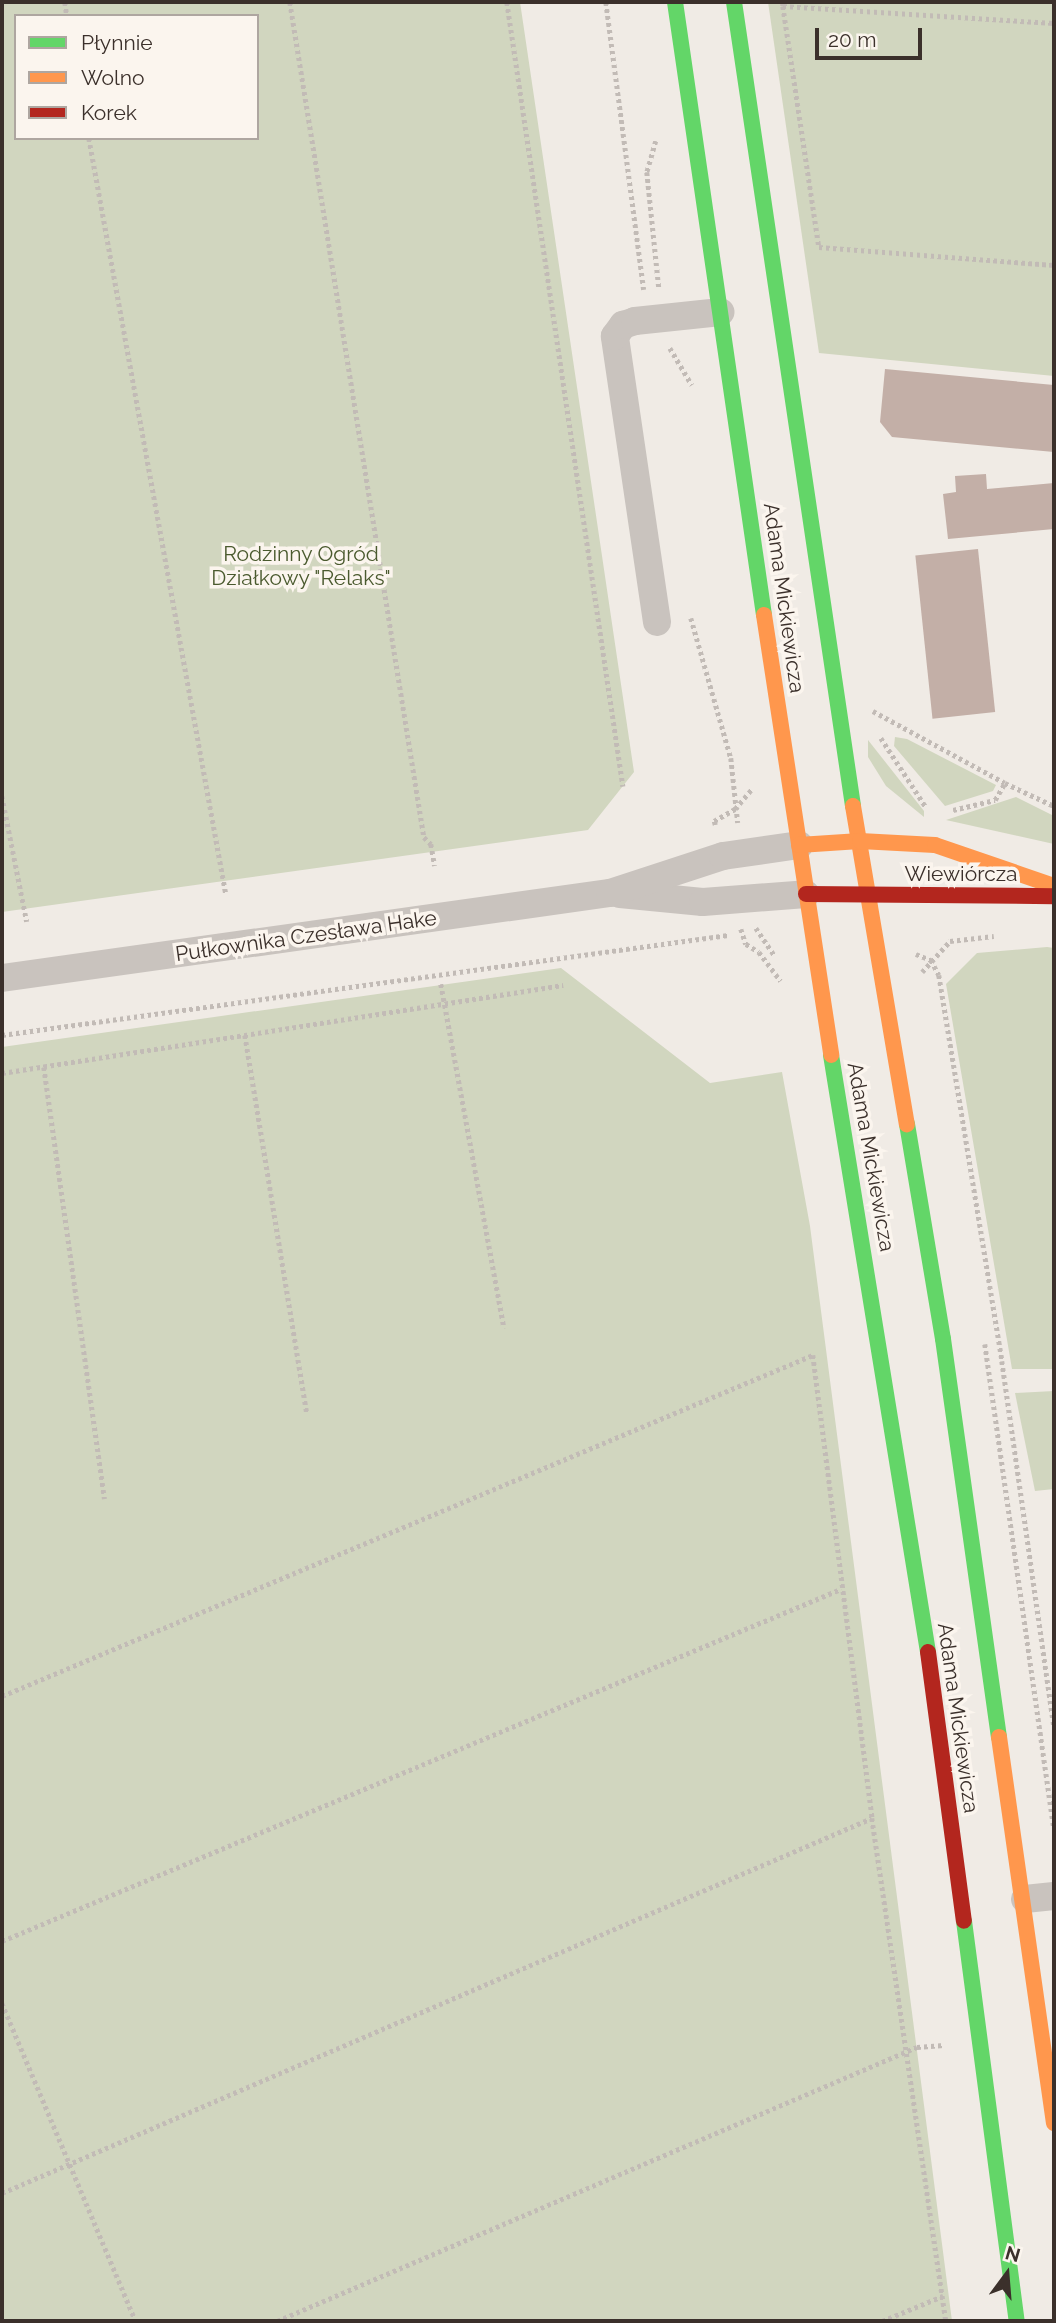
<!DOCTYPE html>
<meta charset="utf-8">
<style>
body{margin:0}
#map{position:relative;width:1056px;height:2323px;overflow:hidden;background:#f0ebe5;font-family:Raleway,sans-serif}
div>[style]{position:absolute}
[style*='--x']{left:calc(var(--x)*1px);top:calc(var(--y)*1px);width:calc(var(--w)*1px);rotate:calc(var(--a)*1deg)}
.green>*{inset:0;background:#d1d6bf}
.building>*{inset:0;background:#c3afa7;transform-origin:0 0}
.path>*{height:4.5px;margin-top:-2.25px;transform-origin:0;background:repeating-linear-gradient(90deg,#c2bbb6 0 3.5px,transparent 0 7px)}
.street>*{height:28px;margin:-14px;padding:0 14px;transform-origin:14px;border-radius:14px;background:#c9c3be}
.fast>*{height:16px;margin:-8px;padding:0 8px;transform-origin:8px;border-radius:8px;background:#63d668}
.slow>*{height:16px;margin:-8px;padding:0 8px;transform-origin:8px;border-radius:8px;background:#ff974d}
.jam>*{height:16px;margin:-8px;padding:0 8px;transform-origin:8px;border-radius:8px;background:#b3261e}
span{translate:-50% -50%;white-space:nowrap;text-align:center;line-height:1.15;-webkit-text-stroke:7px #fbf5ee;paint-order:stroke}
.park-label{font-size:21px;color:#4a5a2e}
.street-label{font-size:21px;color:#3b302b}
.frame{position:absolute;inset:0;border:4px solid #3b302b;pointer-events:none}
.legend{position:absolute;left:14px;top:14px;width:245px;height:126px;box-sizing:border-box;background:#fbf5ee;border:2px solid #aea6a0;margin:0;padding:9px 12px;list-style:none;font-size:21px;color:#3b302b}
.legend li{display:flex;align-items:center;gap:14px;height:35px}
.legend b{width:35px;border:2px solid #aea6a0}
.north{position:absolute;left:972px;top:2239px;width:70px;height:70px;-webkit-text-stroke:5px #fbf5ee;paint-order:stroke;rotate:16deg;font-size:19px;font-weight:700;line-height:28px;text-align:center;color:#3b302b}
.north::after{content:'';display:block;margin:auto;width:24px;height:32px;background:#3b302b;clip-path:polygon(50% 0,100% 100%,50% 72%,0 100%)}
.scale{position:absolute;left:815px;top:28px;width:107px;height:32px;box-sizing:border-box;border:4px solid #3b302b;border-top:0;padding-left:9px;font-size:21px;line-height:24px;white-space:nowrap;color:#3b302b;-webkit-text-stroke:5px #fbf5ee;paint-order:stroke}
</style>
<div id="map">
<div class="green">
<i style="clip-path:polygon(evenodd,2px 2px,520px 2px,634px 772px,588px 830px,2px 912px,2px 2px,16px 16px,257px 16px,257px 138px,16px 138px,16px 16px)"></i>
<i style="clip-path:polygon(768px 2px,1054px 2px,1054px 376px,819px 353px)"></i>
<i style="clip-path:polygon(895px 737px,907px 739px,996px 785px,993px 791px,945px 806px,894px 746px)"></i>
<i style="clip-path:polygon(868px 740px,924px 811px,924px 817px,886px 786px,868px 757px)"></i>
<i style="clip-path:polygon(1016px 797px,1054px 816px,1054px 844px,946px 820px)"></i>
<i style="clip-path:polygon(1047px 947px,1054px 948px,1054px 1378px,1053px 1369px,1012px 1369px,946px 984px,977px 953px)"></i>
<i style="clip-path:polygon(561px 968px,710px 1083px,782px 1072px,810px 1226px,952px 2321px,2px 2321px,2px 1047px)"></i>
<i style="clip-path:polygon(1054px 1391px,1054px 1489px,1035px 1491px,1015px 1393px)"></i>
</div>
<div class="building">
<i style="clip-path:polygon(885px 369px,1054px 385px,1054px 452px,892px 437px,880px 422px)"></i>
<i style="clip-path:polygon(986px 474px,987px 489px,1054px 483px,1054px 529px,948px 539px,943px 494px,956px 492px,955px 476px)"></i>
<i style="left:978px;top:549px;width:164px;height:63px;rotate:84deg"></i>
</div>
<div class="path">
<i style="--x:65;--y:2;--w:14;--a:82"></i>
<i style="--x:290;--y:2;--w:846;--a:80.88"></i>
<i style="--x:424;--y:837;--w:10;--a:45"></i>
<i style="--x:431;--y:844;--w:22;--a:80"></i>
<i style="--x:507;--y:2;--w:793;--a:81.58"></i>
<i style="--x:606;--y:2;--w:290;--a:82.5"></i>
<i style="--x:783;--y:2;--w:4;--a:90"></i>
<i style="--x:783;--y:6;--w:272;--a:3.6"></i>
<i style="--x:783;--y:6;--w:244;--a:81.5"></i>
<i style="--x:819;--y:247;--w:236;--a:4.4"></i>
<i style="--x:89;--y:138;--w:768;--a:79.73"></i>
<i style="--x:656;--y:141;--w:32;--a:106"></i>
<i style="--x:647;--y:172;--w:117;--a:84.1"></i>
<i style="--x:670;--y:348;--w:43;--a:59.3"></i>
<i style="--x:691;--y:618;--w:146;--a:74.1"></i>
<i style="--x:731;--y:758;--w:65;--a:83.9"></i>
<i style="--x:873;--y:711;--w:150;--a:28.6"></i>
<i style="--x:881;--y:738;--w:82;--a:56.9"></i>
<i style="--x:2;--y:796;--w:128;--a:78.8"></i>
<i style="--x:953;--y:810;--w:43;--a:-13.4"></i>
<i style="--x:995;--y:800;--w:20;--a:-60"></i>
<i style="--x:1005;--y:783;--w:54;--a:25.1"></i>
<i style="--x:715;--y:825;--w:4;--a:-104"></i>
<i style="--x:714;--y:821;--w:24;--a:-30"></i>
<i style="--x:735;--y:809;--w:26;--a:-50"></i>
<i style="--x:756;--y:928;--w:34;--a:56"></i>
<i style="--x:741;--y:929;--w:16;--a:72"></i>
<i style="--x:746;--y:944;--w:15;--a:32"></i>
<i style="--x:759;--y:952;--w:36;--a:53"></i>
<i style="--x:916;--y:954;--w:16;--a:22"></i>
<i style="--x:931;--y:960;--w:17;--a:62"></i>
<i style="--x:939;--y:975;--w:391;--a:80.7"></i>
<i style="--x:1002;--y:1361;--w:370;--a:81.9"></i>
<i style="--x:922;--y:972;--w:42;--a:-47.9"></i>
<i style="--x:950;--y:941;--w:44;--a:-6.5"></i>
<i style="--x:441;--y:984;--w:350;--a:79.6"></i>
<i style="--x:2;--y:1035;--w:733;--a:-7.84"></i>
<i style="--x:245;--y:1035;--w:384;--a:80.7"></i>
<i style="--x:44;--y:1067;--w:436;--a:82"></i>
<i style="--x:2;--y:1073;--w:568;--a:-8.91"></i>
<i style="--x:985;--y:1344;--w:490;--a:81.9"></i>
<i style="--x:2;--y:1696;--w:880;--a:-22.81"></i>
<i style="--x:813;--y:1355;--w:467;--a:82.7"></i>
<i style="--x:872;--y:1818;--w:508;--a:81.63"></i>
<i style="--x:2;--y:1941;--w:910;--a:-22.76"></i>
<i style="--x:2;--y:2003;--w:345;--a:67.2"></i>
<i style="--x:2;--y:2193;--w:947;--a:-23.32"></i>
<i style="--x:277;--y:2321;--w:696;--a:-23.18"></i>
<i style="--x:917;--y:2047;--w:27;--a:-4"></i>
<i style="--x:882;--y:2321;--w:66;--a:-22.3"></i>
</div>
<div class="street">
<i style="--x:657;--y:622;--w:289;--a:-98.4"></i>
<i style="--x:615;--y:336;--w:14;--a:-54"></i>
<i style="--x:623;--y:325;--w:13;--a:-18"></i>
<i style="--x:635;--y:321;--w:86;--a:-6"></i>
<i style="--x:620;--y:894;--w:83;--a:5.5"></i>
<i style="--x:703;--y:902;--w:103;--a:-4.4"></i>
<i style="--x:2;--y:978;--w:614;--a:-7.96"></i>
<i style="--x:610;--y:893;--w:119;--a:-18.1"></i>
<i style="--x:723;--y:856;--w:77;--a:-8.2"></i>
<i style="--x:1025;--y:1899;--w:29;--a:-6"></i>
</div>
<div class="fast">
<i style="--x:675;--y:2;--w:619;--a:81.74"></i>
<i style="--x:734;--y:2;--w:813;--a:81.58"></i>
<i style="--x:831;--y:1055;--w:605;--a:80.77"></i>
<i style="--x:907;--y:1124;--w:218;--a:80.5"></i>
<i style="--x:943;--y:1339;--w:402;--a:82"></i>
<i style="--x:964;--y:1921;--w:403;--a:82.5"></i>
</div>
<div class="slow">
<i style="--x:764;--y:615;--w:445;--a:81.3"></i>
<i style="--x:853;--y:806;--w:323;--a:80.4"></i>
<i style="--x:799;--y:845;--w:61;--a:-3.8"></i>
<i style="--x:860;--y:841;--w:75;--a:3.1"></i>
<i style="--x:935;--y:845;--w:126;--a:19"></i>
<i style="--x:999;--y:1737;--w:390;--a:81.9"></i>
</div>
<div class="jam">
<i style="--x:806;--y:894;--w:248;--a:0.5"></i>
<i style="--x:928;--y:1652;--w:271;--a:82.4"></i>
</div>
<div class="park-label">
<span style="left:301px;top:566px">Rodzinny Ogród<br>Działkowy "Relaks"</span>
</div>
<div class="street-label">
<span style="left:784px;top:598px;rotate:82deg">Adama Mickiewicza</span>
<span style="left:961px;top:874px">Wiewiórcza</span>
<span style="left:306px;top:936px;rotate:-8deg">Pułkownika Czesława Hake</span>
<span style="left:871px;top:1157px;rotate:80deg">Adama Mickiewicza</span>
<span style="left:958px;top:1718px;rotate:82deg">Adama Mickiewicza</span>
</div>
<div class="frame"></div>
<ul class="legend">
<li><b style="height:9px;background:#63d668"></b>Płynnie</li>
<li><b style="height:9px;background:#ff974d"></b>Wolno</li>
<li><b style="height:9px;background:#b3261e"></b>Korek</li>
</ul>
<div class="north">N</div>
<div class="scale">20 m</div>
</div>
